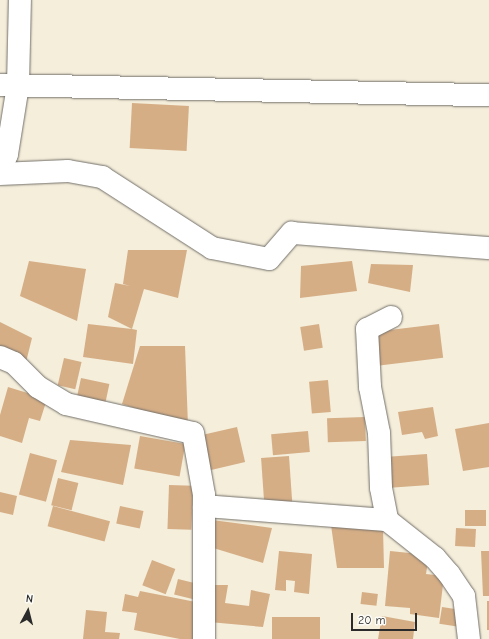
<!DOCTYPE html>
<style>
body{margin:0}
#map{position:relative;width:489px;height:639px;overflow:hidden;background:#f5eedb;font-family:"Comic Neue",sans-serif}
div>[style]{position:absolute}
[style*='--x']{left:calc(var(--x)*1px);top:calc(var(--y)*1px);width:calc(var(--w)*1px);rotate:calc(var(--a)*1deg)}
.building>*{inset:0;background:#d5ae86;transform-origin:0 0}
.roads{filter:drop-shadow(0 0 1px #726f69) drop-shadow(0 0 1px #726f69)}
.street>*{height:22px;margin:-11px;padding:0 11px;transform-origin:11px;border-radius:11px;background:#fff}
span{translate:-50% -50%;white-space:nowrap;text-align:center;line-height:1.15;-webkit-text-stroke:3.5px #fdfcf7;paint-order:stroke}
.north{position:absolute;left:8px;top:591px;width:40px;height:40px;-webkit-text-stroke:3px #fdfcf7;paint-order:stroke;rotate:7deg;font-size:11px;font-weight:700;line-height:16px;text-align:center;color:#2b2b2b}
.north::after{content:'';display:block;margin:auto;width:14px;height:18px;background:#2b2b2b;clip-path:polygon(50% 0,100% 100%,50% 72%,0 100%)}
.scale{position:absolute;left:351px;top:613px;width:66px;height:18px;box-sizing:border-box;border:2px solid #2b2b2b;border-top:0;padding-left:5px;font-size:12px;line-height:14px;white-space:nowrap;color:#2b2b2b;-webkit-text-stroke:3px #fdfcf7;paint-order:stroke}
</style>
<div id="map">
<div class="building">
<i style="left:132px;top:103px;width:57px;height:45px;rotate:3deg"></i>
<i style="clip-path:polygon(128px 250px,187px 250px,178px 298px,144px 289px,132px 329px,137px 330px,133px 364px,83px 357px,88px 324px,132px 329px,108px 317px,115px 283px,130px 286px,123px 284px)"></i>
<i style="clip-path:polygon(29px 261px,86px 269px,77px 321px,20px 296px)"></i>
<i style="clip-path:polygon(352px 261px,357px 291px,300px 298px,301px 266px)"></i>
<i style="clip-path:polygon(371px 264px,413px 265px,410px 292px,368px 283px)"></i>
<i style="clip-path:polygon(0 322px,32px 338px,26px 362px,0 346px)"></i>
<i style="left:319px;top:324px;width:24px;height:19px;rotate:81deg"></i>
<i style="left:439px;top:324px;width:34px;height:64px;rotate:83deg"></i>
<i style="clip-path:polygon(140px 346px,185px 346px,188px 426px,122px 404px)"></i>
<i style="left:64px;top:358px;width:18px;height:28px;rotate:13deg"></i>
<i style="left:81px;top:378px;width:29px;height:23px;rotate:12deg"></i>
<i style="left:328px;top:380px;width:32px;height:19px;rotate:85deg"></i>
<i style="clip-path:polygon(8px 387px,47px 399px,40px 421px,29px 418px,22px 443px,0 436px,0 415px)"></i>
<i style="clip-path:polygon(433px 407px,438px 436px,425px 439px,422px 432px,402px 435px,398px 412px)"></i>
<i style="left:365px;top:417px;width:24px;height:38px;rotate:88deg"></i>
<i style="clip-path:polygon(489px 423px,489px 467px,463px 471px,455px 429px)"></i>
<i style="left:237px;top:427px;width:36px;height:37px;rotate:77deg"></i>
<i style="left:308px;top:431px;width:21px;height:37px;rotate:85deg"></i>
<i style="left:140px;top:436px;width:46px;height:33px;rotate:10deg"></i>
<i style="clip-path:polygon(70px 440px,131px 445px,123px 485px,61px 472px)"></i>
<i style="left:30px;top:453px;width:28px;height:43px;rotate:15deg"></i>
<i style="left:427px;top:454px;width:31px;height:39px;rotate:86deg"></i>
<i style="left:289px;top:456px;width:47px;height:28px;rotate:86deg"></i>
<i style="left:58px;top:478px;width:21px;height:28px;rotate:14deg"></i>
<i style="left:169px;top:485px;width:24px;height:44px;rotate:2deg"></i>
<i style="clip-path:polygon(0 492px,17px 496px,13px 515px,0 512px)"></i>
<i style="left:53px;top:506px;width:59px;height:21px;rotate:15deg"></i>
<i style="left:120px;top:506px;width:24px;height:18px;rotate:12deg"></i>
<i style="left:465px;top:510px;width:21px;height:16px"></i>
<i style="clip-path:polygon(212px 520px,272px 528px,263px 563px,210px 547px)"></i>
<i style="clip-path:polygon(331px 525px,383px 529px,384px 568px,337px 568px)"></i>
<i style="left:456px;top:528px;width:20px;height:18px;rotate:3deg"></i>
<i style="clip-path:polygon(279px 551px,312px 554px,309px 594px,294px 592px,295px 581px,286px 580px,286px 591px,275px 590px)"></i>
<i style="clip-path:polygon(390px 551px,429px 555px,426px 574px,444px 576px,439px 618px,410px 614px,410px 608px,385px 606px)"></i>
<i style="clip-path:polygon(481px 551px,489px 551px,489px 596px,483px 596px)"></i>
<i style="left:152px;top:560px;width:25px;height:27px;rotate:21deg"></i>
<i style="left:178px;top:579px;width:21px;height:16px;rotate:14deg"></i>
<i style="clip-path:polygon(213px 585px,228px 585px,225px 603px,249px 606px,251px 590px,270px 594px,263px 627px,209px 622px)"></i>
<i style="clip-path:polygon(140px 591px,201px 603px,194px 639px,180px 639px,134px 630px,137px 613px,122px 611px,125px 594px,138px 597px)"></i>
<i style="left:362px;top:592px;width:16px;height:12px;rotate:7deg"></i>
<i style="left:487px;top:601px;width:2px;height:29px"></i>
<i style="left:442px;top:607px;width:18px;height:17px;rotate:9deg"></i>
<i style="clip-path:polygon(86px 610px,107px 612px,105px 632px,120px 633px,119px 639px,83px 639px)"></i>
<i style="clip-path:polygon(382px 616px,415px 622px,413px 639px,378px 639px)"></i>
<i style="left:272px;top:617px;width:48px;height:22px"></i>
</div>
<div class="roads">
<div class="street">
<i style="--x:0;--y:85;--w:489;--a:1.2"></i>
<i style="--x:0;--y:170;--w:17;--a:-66"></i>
<i style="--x:7;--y:154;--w:70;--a:-80.9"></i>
<i style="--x:18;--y:85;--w:85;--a:-88.7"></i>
<i style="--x:0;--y:174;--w:68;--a:-2.5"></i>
<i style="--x:68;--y:171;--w:35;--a:10"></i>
<i style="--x:102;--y:177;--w:131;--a:32.8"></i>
<i style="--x:212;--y:248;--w:58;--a:10.9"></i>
<i style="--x:269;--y:259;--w:35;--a:-49"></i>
<i style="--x:292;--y:233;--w:198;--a:4.4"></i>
<i style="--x:391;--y:317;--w:27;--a:153"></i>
<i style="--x:367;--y:329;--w:58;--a:87"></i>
<i style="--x:370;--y:387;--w:47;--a:78.9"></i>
<i style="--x:379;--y:433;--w:55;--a:87.9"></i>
<i style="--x:381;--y:488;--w:33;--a:79"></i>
<i style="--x:387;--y:520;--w:61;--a:38.4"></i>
<i style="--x:435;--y:558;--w:21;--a:49"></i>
<i style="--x:449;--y:574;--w:27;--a:56"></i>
<i style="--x:464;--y:596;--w:43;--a:83.4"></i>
<i style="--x:0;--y:357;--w:15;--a:23"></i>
<i style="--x:14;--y:363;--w:34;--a:45"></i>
<i style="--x:38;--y:387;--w:33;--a:31"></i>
<i style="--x:66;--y:404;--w:130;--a:12.9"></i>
<i style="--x:193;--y:433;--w:63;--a:79.9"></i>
<i style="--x:204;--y:495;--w:144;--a:90"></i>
<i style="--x:204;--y:506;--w:184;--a:4.4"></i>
</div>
</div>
<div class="north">N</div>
<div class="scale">20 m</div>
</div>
